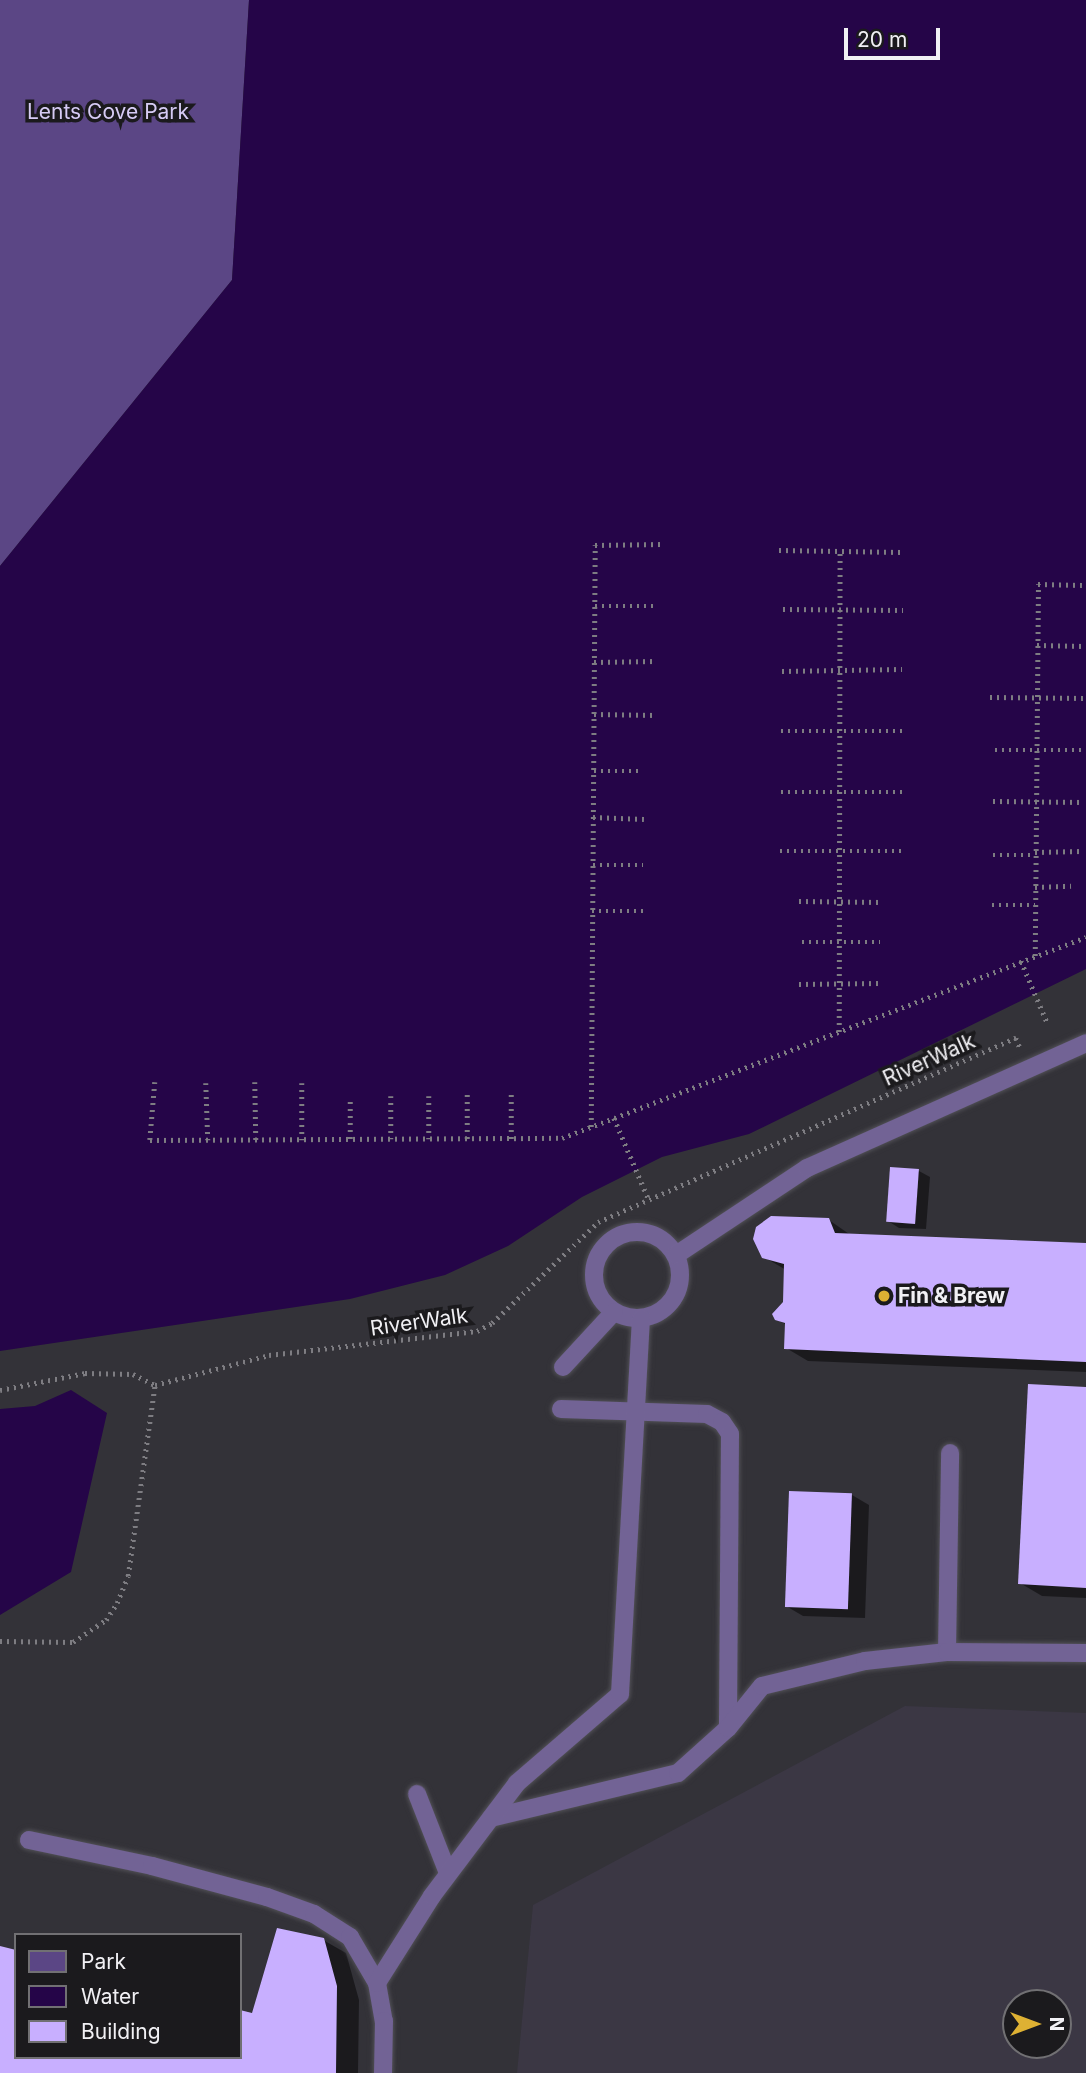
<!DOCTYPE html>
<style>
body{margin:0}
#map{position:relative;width:1086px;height:2073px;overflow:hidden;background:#333238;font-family:Inter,sans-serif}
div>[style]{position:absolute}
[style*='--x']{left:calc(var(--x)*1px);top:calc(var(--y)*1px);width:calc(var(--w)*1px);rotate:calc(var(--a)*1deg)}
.built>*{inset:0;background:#3b3744}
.green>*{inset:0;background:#5b4685}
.water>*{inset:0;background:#250548}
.shadow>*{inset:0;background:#0007}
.building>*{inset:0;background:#c8afff;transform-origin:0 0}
.path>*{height:4.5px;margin-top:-2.25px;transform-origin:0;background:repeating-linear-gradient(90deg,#7e7d82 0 2px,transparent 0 7px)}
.roads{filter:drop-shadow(0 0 2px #515056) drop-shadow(0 0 2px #515056)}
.lane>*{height:18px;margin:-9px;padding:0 9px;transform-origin:9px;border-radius:9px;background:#726395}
.lane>.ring{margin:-9px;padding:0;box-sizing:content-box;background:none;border:18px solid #726395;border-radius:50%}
.dots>*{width:19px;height:19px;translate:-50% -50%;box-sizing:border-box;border:4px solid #1b1a1d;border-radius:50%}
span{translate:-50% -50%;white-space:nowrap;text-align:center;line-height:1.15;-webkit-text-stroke:7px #1b1a1d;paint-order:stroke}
.park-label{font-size:21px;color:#d6cbf4}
.street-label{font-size:21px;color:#f1f0f4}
.poi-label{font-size:21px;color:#f1f0f4;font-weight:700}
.left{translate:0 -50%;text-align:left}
.legend{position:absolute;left:14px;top:1933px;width:228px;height:126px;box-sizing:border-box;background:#1b1a1d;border:2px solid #717073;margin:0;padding:9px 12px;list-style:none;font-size:21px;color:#f1f0f4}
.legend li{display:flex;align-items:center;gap:14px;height:35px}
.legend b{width:35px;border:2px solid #717073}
.north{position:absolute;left:1002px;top:1989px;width:70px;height:70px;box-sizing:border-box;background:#1b1a1d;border:2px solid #717073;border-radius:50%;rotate:90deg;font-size:19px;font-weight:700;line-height:28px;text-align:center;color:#f1f0f4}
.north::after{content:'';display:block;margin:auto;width:24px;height:32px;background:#deb133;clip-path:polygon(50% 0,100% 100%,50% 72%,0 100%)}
.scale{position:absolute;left:844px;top:28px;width:96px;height:32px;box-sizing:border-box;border:4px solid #f1f0f4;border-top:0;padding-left:9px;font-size:21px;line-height:24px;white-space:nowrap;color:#f1f0f4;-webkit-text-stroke:5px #1b1a1d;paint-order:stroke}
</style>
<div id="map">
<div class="built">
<i style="clip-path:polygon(evenodd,905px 1706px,1086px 1713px,1086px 2073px,517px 2073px,533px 1905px,905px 1706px,1016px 2003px,1058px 2003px,1058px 2045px,1016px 2045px,1016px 2003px)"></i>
</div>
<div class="green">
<i style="clip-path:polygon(0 0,249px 0,232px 280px,0 566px)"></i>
</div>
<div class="water">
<i style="clip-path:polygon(249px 0,1086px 0,1086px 969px,749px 1134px,662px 1157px,582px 1197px,508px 1246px,445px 1275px,350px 1299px,0 1351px,0 566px,232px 280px)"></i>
<i style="clip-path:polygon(71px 1390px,107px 1413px,71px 1572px,0 1615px,0 1409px,35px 1406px)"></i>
</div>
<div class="shadow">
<i style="clip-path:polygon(919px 1171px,930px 1177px,926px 1229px,899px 1228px,888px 1221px)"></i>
<i style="clip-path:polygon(829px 1220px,852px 1236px,1086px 1244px,1086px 1372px,808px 1361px,786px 1348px,787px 1325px,776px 1319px,785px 1303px,786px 1270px,764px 1257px)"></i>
<i style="clip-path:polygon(1086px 1388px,1086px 1598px,1042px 1596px,1020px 1583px)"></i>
<i style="clip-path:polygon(852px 1495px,869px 1505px,865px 1618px,803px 1616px,786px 1606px)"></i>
<i style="clip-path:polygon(323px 1940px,346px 1953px,359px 2000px,358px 2073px,0 2073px,0 1948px,16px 2057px,240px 2057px,240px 2012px,254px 2015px)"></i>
</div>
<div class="building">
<i style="left:890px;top:1167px;width:29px;height:55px;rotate:4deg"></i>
<i style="clip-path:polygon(771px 1216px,829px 1218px,835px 1233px,1086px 1243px,1086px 1362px,784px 1349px,785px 1323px,775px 1320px,772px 1314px,783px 1302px,784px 1264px,762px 1258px,753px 1239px,756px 1227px)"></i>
<i style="clip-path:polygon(1028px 1384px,1086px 1387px,1086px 1588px,1018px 1584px)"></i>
<i style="left:789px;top:1491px;width:63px;height:116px;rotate:2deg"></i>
<i style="clip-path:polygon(277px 1928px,324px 1938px,337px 1986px,336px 2073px,0 2073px,0 1946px,16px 1950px,16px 2057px,240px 2057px,240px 2010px,252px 2013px)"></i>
</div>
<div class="path">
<i style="--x:779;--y:550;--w:122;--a:0.9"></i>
<i style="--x:595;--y:606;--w:62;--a:0"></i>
<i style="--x:783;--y:609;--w:120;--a:0.5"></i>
<i style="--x:1037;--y:645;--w:47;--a:1.2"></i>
<i style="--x:594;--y:662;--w:62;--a:-0.9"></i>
<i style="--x:782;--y:671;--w:120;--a:-1"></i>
<i style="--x:990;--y:697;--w:95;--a:0.6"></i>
<i style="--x:594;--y:714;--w:62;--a:0.9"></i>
<i style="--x:781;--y:731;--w:121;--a:0"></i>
<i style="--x:995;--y:750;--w:89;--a:0"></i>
<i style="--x:594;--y:771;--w:49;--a:0"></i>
<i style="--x:781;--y:792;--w:123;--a:0"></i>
<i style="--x:993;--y:801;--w:90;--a:0.6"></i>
<i style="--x:593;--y:817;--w:51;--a:2.2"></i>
<i style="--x:780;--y:851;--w:123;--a:0"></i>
<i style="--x:1035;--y:852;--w:47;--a:-1.2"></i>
<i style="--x:993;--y:855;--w:42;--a:0"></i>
<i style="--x:593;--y:865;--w:50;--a:0"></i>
<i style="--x:1035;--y:887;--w:36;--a:-2"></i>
<i style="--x:799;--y:901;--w:82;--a:0.7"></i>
<i style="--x:992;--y:905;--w:43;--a:0"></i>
<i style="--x:592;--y:911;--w:52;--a:0"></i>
<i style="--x:802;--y:942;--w:78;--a:0"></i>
<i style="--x:1035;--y:956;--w:372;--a:-89.5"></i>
<i style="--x:1038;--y:584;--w:44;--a:1.3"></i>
<i style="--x:1021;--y:961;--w:66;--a:66.9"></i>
<i style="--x:799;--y:984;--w:81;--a:-0.7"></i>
<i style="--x:839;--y:1032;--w:481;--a:-89.9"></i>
<i style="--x:155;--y:1082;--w:58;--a:94.9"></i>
<i style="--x:150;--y:1140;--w:412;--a:-0.3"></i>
<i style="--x:562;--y:1138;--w:561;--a:-20.99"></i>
<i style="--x:255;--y:1082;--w:58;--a:89"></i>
<i style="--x:206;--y:1083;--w:57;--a:88"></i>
<i style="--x:302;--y:1083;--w:57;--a:90"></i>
<i style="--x:391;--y:1096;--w:43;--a:90"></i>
<i style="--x:429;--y:1096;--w:43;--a:90"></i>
<i style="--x:614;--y:1118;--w:89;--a:66.9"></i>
<i style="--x:591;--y:1127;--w:582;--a:-89.61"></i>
<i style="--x:595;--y:545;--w:68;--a:-0.8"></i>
<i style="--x:350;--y:1139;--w:39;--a:-90"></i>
<i style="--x:467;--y:1139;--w:46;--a:-90"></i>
<i style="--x:511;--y:1139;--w:47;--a:-90"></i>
<i style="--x:0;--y:1390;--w:87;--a:-11.3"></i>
<i style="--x:85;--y:1373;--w:48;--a:1.2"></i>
<i style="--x:133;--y:1374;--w:25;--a:27"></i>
<i style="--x:0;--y:1641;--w:73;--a:0.8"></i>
<i style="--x:73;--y:1642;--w:40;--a:-34"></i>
<i style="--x:106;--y:1620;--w:20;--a:-57"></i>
<i style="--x:117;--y:1603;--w:29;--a:-68"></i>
<i style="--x:128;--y:1576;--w:193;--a:-82"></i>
<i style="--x:155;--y:1385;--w:118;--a:-14.7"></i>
<i style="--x:269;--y:1355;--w:209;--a:-6.6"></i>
<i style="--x:477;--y:1331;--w:17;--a:-28"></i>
<i style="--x:492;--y:1323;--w:146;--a:-43.6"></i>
<i style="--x:598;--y:1222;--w:457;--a:-23.8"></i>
<i style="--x:1016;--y:1038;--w:11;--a:68"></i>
</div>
<div class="roads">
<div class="lane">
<i class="ring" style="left:594px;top:1232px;width:68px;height:68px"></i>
<i style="--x:676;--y:1255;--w:157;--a:-33.6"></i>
<i style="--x:807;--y:1168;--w:306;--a:-24.1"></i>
<i style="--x:563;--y:1367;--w:75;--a:-47.2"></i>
<i style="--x:561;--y:1409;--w:146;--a:2"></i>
<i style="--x:707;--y:1414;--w:17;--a:28"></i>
<i style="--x:722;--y:1422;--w:14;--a:56"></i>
<i style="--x:730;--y:1434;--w:294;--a:90.4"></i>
<i style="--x:947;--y:1652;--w:199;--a:-89.1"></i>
<i style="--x:417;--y:1794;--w:85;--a:68.6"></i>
<i style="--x:491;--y:1818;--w:192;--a:-13.5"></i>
<i style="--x:678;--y:1773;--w:67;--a:-42"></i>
<i style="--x:728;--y:1728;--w:54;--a:-51"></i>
<i style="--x:762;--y:1686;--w:106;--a:-13.6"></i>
<i style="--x:865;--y:1661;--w:82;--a:-6.3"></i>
<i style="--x:947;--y:1652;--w:139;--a:0.4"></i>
<i style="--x:29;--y:1840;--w:126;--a:11.9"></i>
<i style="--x:152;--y:1866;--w:119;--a:15.1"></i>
<i style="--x:267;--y:1897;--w:50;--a:19.9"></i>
<i style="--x:314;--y:1914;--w:43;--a:32.6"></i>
<i style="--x:350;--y:1937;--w:53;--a:59.6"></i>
<i style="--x:377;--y:1983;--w:39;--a:80"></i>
<i style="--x:384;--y:2021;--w:52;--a:91.1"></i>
<i style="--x:377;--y:1983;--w:103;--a:-57.7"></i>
<i style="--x:432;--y:1896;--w:141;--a:-53"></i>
<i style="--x:517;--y:1783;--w:136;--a:-40.8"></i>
<i style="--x:620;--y:1694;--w:376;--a:-86.8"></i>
</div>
</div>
<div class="dots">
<i style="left:884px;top:1296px;background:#deb133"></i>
</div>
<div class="park-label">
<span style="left:108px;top:112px">Lents Cove Park</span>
</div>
<div class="street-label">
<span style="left:929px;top:1060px;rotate:-24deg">RiverWalk</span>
<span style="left:419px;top:1322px;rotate:-8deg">RiverWalk</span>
</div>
<div class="poi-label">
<span class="left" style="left:898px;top:1296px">Fin &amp; Brew</span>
</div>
<ul class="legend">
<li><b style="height:19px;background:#5b4685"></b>Park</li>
<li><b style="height:19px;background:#250548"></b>Water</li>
<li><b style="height:19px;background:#c8afff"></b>Building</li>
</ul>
<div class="north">N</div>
<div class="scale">20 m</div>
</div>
